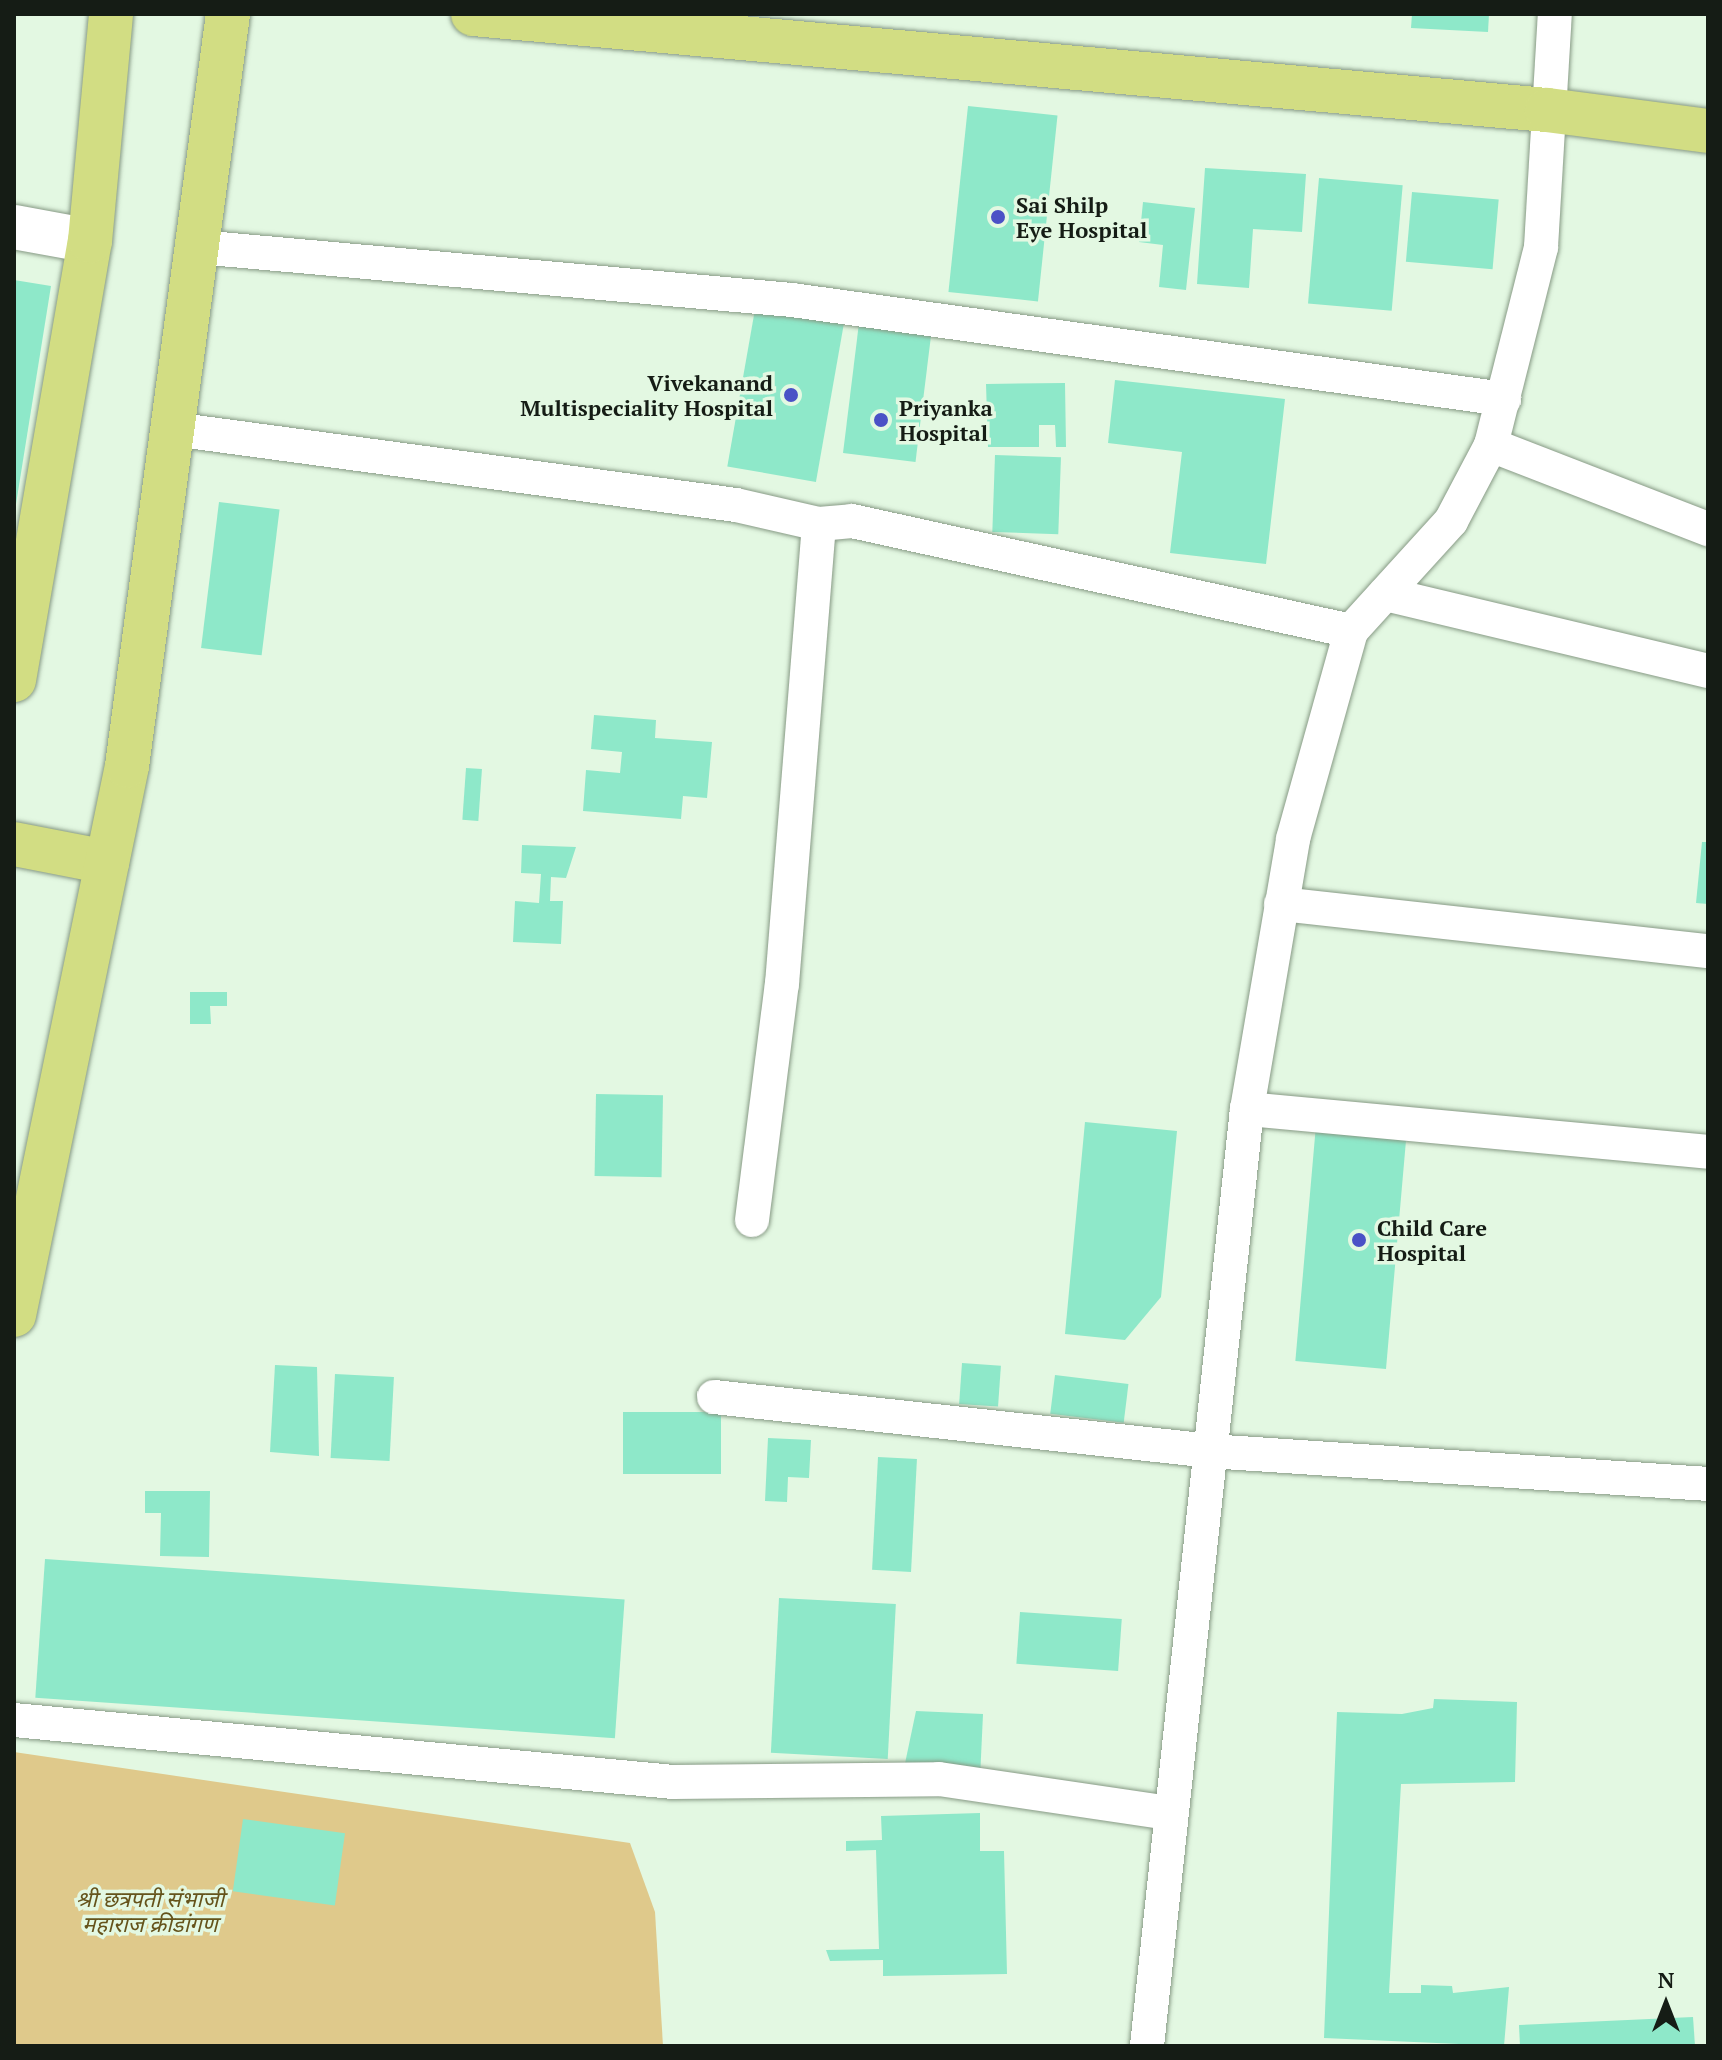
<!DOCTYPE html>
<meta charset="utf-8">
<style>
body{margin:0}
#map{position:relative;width:1722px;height:2060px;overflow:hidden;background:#e3f8e2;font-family:"PT Serif","Noto Sans Devanagari",serif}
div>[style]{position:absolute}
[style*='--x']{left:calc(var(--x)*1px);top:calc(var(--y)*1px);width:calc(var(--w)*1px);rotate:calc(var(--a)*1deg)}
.green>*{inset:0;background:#dfc98b}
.building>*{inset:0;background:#8ee8c9;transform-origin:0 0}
.roads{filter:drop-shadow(0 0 2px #879a85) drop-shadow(0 0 2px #879a85)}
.minor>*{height:34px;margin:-17px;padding:0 17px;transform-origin:17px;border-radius:17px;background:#fff}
.secondary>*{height:44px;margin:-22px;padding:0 22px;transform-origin:22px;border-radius:22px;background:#fff}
.primary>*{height:44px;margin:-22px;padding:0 22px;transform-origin:22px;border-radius:22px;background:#d2dd83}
.dots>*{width:22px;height:22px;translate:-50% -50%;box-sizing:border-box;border:4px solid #e3f8e2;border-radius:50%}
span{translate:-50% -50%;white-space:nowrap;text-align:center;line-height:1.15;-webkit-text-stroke:7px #e3f8e2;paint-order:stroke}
.poi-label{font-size:22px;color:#151c15;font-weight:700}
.left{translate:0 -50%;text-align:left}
.right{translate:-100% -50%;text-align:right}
.park-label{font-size:22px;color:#65531b;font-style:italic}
.frame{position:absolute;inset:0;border:16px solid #151c15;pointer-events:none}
.north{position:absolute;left:1626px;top:1964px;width:80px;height:80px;-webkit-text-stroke:6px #e3f8e2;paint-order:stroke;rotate:0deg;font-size:22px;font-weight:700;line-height:32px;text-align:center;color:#151c15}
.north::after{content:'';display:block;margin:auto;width:28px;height:36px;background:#151c15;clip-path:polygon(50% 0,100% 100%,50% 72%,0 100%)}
</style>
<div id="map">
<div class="green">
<i style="clip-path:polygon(14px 1752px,630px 1843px,655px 1912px,663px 2046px,14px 2046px)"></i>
</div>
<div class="building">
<i style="clip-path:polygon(1412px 14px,1489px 14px,1488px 32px,1411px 28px)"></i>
<i style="left:968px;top:106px;width:90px;height:187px;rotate:6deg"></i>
<i style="clip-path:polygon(1205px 168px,1306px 174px,1302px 232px,1253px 229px,1249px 288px,1197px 284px)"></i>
<i style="left:1319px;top:178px;width:84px;height:126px;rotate:5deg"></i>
<i style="left:1412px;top:192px;width:87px;height:70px;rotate:5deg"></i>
<i style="clip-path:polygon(1143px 202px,1195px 208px,1186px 290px,1159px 287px,1163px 245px,1139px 242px)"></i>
<i style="clip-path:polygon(14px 280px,51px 286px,16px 504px,14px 504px)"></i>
<i style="left:757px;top:298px;width:90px;height:171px;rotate:10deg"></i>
<i style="left:859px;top:323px;width:73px;height:131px;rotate:7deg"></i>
<i style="clip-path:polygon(1115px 380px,1285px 399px,1266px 564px,1170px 553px,1182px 452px,1108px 443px)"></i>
<i style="clip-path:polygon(1065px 383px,1066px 447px,1056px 447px,1055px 425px,1039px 425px,1039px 447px,988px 447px,986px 384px)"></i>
<i style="left:995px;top:455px;width:66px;height:77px;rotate:2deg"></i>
<i style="left:219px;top:502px;width:61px;height:147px;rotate:7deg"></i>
<i style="clip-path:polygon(594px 715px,656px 720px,655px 738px,712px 742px,707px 798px,683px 796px,681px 819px,583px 811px,586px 770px,620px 773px,622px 752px,591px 749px)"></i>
<i style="left:466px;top:768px;width:16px;height:52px;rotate:4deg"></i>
<i style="clip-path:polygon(1702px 842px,1708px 842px,1708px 904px,1696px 903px)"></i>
<i style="clip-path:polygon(522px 845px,576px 847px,566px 878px,551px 877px,550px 901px,563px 901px,561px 944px,513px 942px,515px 901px,539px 903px,541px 874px,521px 873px)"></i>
<i style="clip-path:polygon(190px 992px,227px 992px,227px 1006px,210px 1006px,211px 1024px,190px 1024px)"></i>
<i style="left:596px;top:1094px;width:67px;height:82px;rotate:1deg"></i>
<i style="clip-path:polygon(1085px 1122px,1177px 1131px,1161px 1297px,1125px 1340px,1065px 1334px)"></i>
<i style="left:1316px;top:1125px;width:91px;height:237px;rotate:5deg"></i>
<i style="left:962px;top:1363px;width:39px;height:41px;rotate:4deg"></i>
<i style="clip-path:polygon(275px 1365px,317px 1367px,319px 1456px,270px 1452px)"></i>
<i style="left:335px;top:1374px;width:59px;height:84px;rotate:3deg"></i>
<i style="left:1055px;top:1375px;width:74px;height:39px;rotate:7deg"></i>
<i style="left:623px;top:1412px;width:98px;height:62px"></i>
<i style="clip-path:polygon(768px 1438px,811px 1440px,809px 1478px,788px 1477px,787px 1502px,765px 1501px)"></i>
<i style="left:878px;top:1457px;width:39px;height:113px;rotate:3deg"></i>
<i style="clip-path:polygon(145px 1491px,210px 1491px,209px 1557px,160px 1556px,161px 1513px,145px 1513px)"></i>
<i style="left:45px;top:1559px;width:581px;height:139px;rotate:4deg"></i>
<i style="left:779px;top:1598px;width:117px;height:155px;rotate:3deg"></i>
<i style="left:1020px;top:1612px;width:102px;height:52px;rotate:4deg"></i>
<i style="clip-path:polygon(1434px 1699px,1517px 1702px,1515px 1782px,1401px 1784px,1389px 1993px,1421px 1993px,1421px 1985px,1452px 1986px,1453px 1993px,1509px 1987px,1504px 2046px,1324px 2038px,1337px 1712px,1402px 1714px,1433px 1708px)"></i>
<i style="clip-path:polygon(916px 1711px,983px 1714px,980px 1778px,903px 1773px)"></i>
<i style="clip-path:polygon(980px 1813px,980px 1851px,1004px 1851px,1007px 1974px,883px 1976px,883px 1960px,830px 1961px,826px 1950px,879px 1949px,876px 1850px,846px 1851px,846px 1841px,882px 1840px,881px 1816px)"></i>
<i style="left:243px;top:1819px;width:103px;height:73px;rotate:8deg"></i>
<i style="clip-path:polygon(1693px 2017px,1695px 2046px,1520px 2046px,1519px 2025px)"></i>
</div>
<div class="roads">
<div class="minor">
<i style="--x:198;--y:247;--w:596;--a:5.1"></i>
<i style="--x:792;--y:300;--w:719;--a:7.92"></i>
<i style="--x:173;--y:429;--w:568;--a:7.69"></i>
<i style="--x:736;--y:505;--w:85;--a:12.9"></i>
<i style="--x:819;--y:524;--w:33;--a:-5"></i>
<i style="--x:852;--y:521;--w:511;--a:12.43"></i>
<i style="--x:1491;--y:445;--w:233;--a:21.2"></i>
<i style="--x:1385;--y:594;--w:332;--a:13.4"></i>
<i style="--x:1281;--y:904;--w:430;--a:6.3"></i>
<i style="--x:1247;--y:1109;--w:463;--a:5.3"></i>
<i style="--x:752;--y:1220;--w:238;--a:-82.8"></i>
<i style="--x:782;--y:984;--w:461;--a:-85.4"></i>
<i style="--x:714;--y:1397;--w:498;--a:6.2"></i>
<i style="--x:1209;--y:1451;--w:500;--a:3.78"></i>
<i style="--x:14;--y:1720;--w:662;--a:5.37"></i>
<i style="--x:673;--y:1782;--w:266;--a:-0.6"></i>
<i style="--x:939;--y:1779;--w:232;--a:8.4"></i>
<i style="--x:1147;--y:2046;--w:942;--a:-83.91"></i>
<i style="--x:1247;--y:1109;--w:274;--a:-80.3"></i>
<i style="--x:1293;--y:839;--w:216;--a:-74.4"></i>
<i style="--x:1351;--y:631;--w:149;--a:-47.7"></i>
<i style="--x:1451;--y:521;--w:86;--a:-62.2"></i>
<i style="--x:1491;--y:445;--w:204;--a:-75.8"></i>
<i style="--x:1541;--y:247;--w:233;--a:-86.6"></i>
</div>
<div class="secondary">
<i style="--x:14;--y:227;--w:77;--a:10.4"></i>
</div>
<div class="primary">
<i style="--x:473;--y:14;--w:1078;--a:5.11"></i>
<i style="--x:1547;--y:110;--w:162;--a:7.4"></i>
<i style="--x:14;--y:680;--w:446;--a:-80.2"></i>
<i style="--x:90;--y:241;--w:228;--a:-84.7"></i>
<i style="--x:14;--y:844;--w:95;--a:11"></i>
<i style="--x:14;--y:1315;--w:561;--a:-78.37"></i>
<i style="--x:127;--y:766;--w:759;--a:-82.35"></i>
</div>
</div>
<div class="dots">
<i style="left:998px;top:217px;background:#4b51c6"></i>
<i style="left:791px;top:395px;background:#4b51c6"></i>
<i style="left:881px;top:420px;background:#4b51c6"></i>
<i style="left:1359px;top:1240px;background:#4b51c6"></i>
</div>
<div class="poi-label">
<span class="left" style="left:1016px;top:217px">Sai Shilp<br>Eye Hospital</span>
<span class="right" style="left:773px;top:395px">Vivekanand<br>Multispeciality Hospital</span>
<span class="left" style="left:899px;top:420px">Priyanka<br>Hospital</span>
<span class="left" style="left:1377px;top:1240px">Child Care<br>Hospital</span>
</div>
<div class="park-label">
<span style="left:150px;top:1911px">श्री छत्रपती संभाजी<br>महाराज क्रीडांगण</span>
</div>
<div class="frame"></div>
<div class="north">N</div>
</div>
